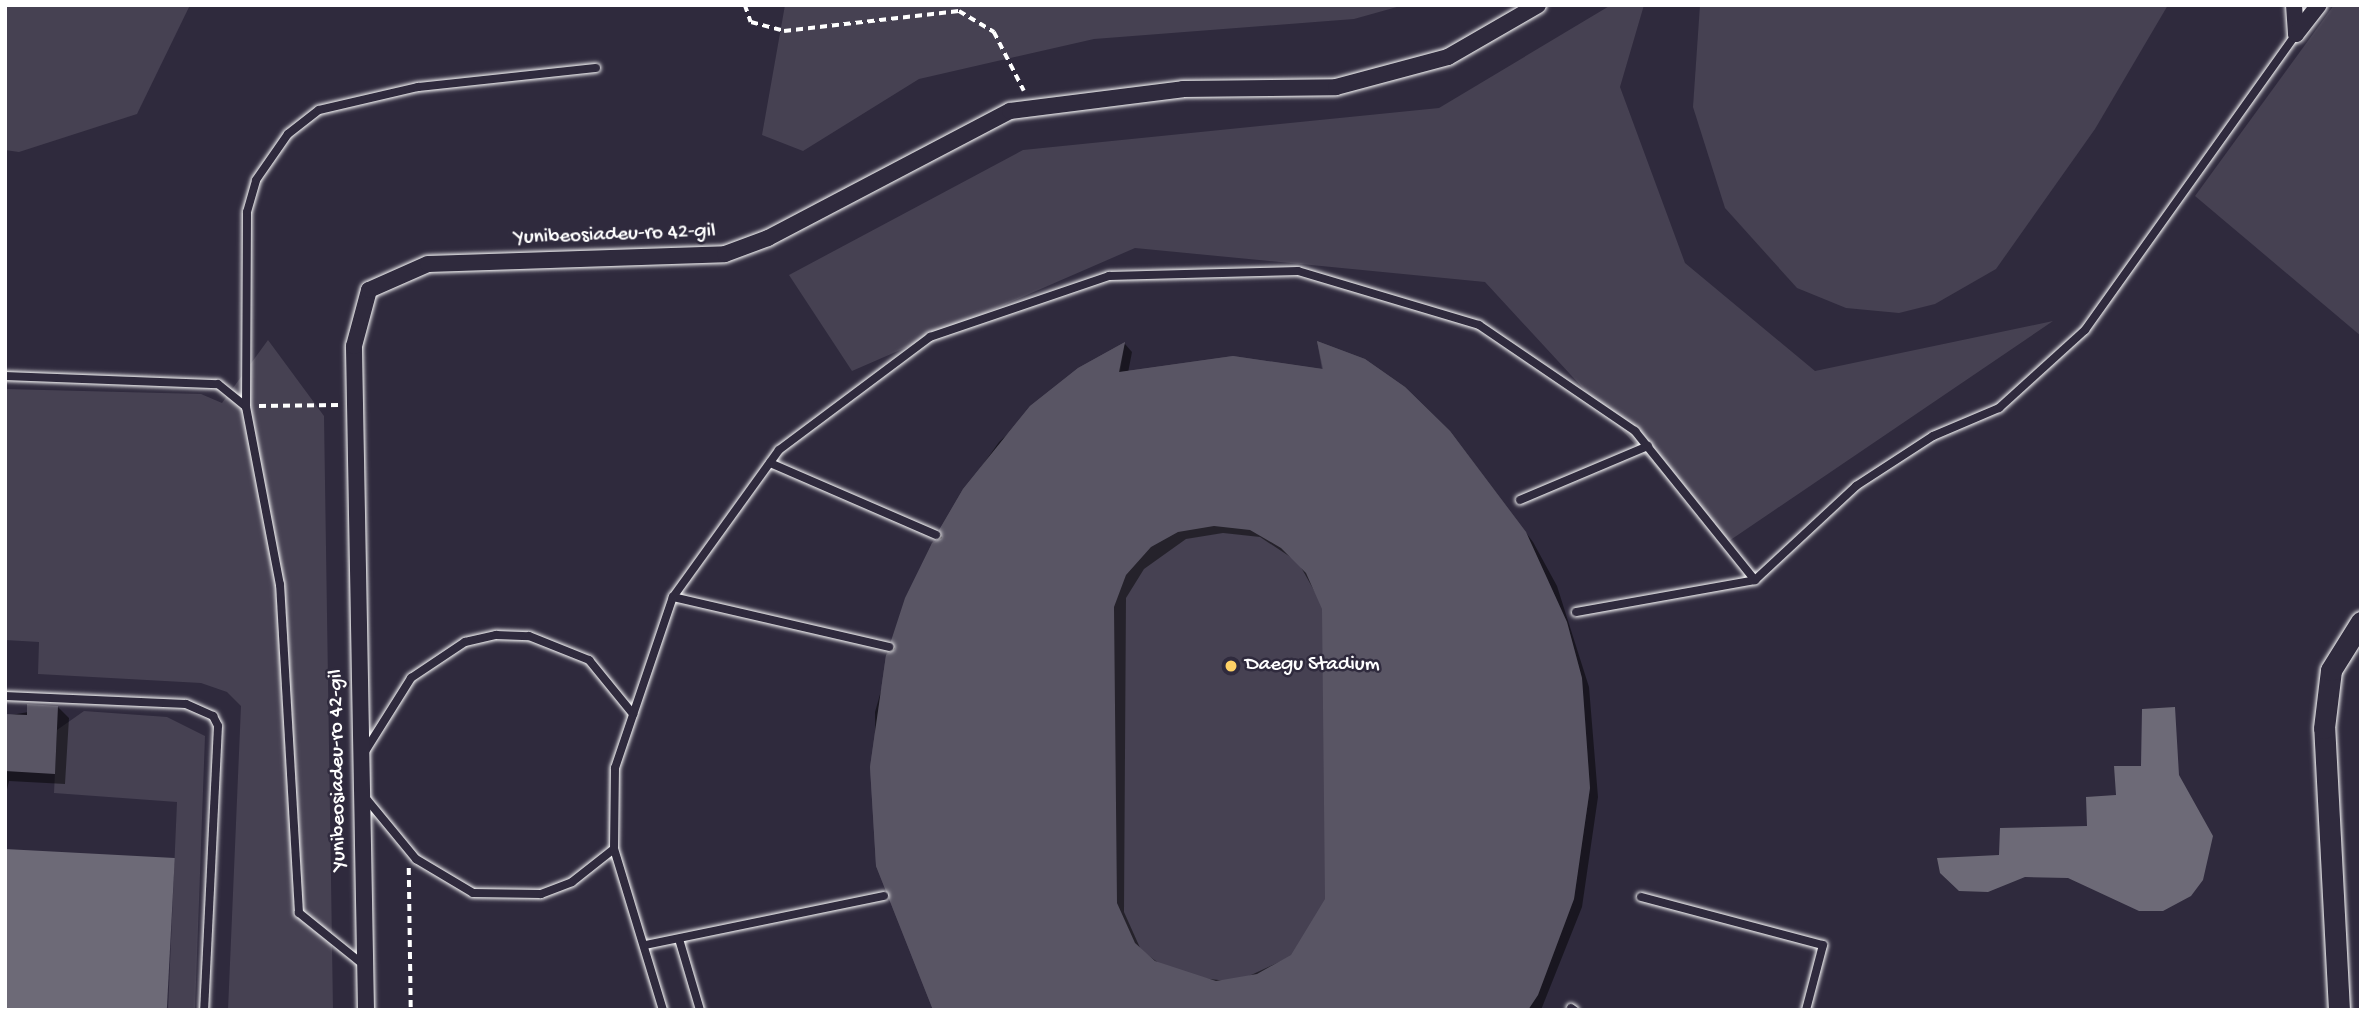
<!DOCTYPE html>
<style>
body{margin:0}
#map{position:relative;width:2366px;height:1015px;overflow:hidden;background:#2f2a3d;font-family:"Gochi Hand",sans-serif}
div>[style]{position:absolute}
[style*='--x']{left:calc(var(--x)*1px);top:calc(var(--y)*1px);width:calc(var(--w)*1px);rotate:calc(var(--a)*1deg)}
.green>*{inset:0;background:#464152}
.water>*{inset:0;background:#6d6a77;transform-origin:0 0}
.shadow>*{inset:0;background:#0007}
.building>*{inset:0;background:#595564}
.path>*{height:3.5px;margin-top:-1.75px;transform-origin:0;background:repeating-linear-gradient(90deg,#fff 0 7px,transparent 0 12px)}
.roads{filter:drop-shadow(0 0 2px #fff) drop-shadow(0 0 2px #fff)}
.service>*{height:8px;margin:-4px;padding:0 4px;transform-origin:4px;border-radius:4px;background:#2f2a3d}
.minor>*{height:16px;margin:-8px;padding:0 8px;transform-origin:8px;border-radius:8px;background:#2f2a3d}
.secondary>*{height:21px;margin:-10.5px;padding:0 10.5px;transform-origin:10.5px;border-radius:10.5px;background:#2f2a3d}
.dots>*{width:19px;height:19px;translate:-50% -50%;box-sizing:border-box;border:4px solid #2f2a3d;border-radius:50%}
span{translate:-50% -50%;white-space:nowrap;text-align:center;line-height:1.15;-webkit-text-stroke:5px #2f2a3d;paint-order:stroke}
.street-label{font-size:21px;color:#fff}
.poi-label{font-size:21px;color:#fff}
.left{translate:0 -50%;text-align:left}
.frame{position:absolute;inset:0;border:7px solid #fff;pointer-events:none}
</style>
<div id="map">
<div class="green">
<i style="clip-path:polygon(5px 5px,190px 5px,137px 114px,19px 152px,5px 150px)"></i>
<i style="clip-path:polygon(785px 5px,1404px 5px,1354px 19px,1094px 39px,919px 79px,803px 151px,762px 135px)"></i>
<i style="clip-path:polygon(1611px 5px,1644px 5px,1620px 87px,1685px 263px,1815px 371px,2053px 321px,1726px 543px,1485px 282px,1135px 248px,852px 371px,789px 275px,1023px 150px,1439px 108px)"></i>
<i style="clip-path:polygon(1700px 5px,2168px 5px,2095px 129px,1996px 269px,1935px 304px,1899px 313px,1846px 308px,1797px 288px,1725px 208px,1693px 107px)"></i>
<i style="clip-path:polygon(2334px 5px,2361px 5px,2361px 336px,2195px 196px)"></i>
<i style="clip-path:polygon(268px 340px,324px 416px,333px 1010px,228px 1010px,241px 706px,227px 692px,201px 683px,38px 674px,39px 642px,5px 640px,5px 389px,201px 394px,222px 403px)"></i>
<i style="clip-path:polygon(1317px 341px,1365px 359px,1405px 387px,1450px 431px,1526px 532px,1567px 622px,1582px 678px,1590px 788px,1574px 899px,1538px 995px,1528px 1010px,933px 1010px,876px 866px,870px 767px,886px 655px,932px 543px,963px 489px,1030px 406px,1078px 368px,1125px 342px,1120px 372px,1233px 356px,1322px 369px)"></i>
<i style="clip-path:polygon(84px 711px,167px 717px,205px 736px,195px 1010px,168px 1010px,177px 802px,54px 793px,57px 730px)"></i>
</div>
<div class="water">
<i style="clip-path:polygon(2175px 707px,2179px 775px,2213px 836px,2203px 880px,2191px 896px,2163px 911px,2139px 911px,2068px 878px,2025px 877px,1988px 892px,1959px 891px,1940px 873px,1937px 858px,1999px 855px,2000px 828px,2087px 826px,2086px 797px,2116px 795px,2114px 766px,2141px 766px,2142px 709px)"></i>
<i style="left:5px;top:849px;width:170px;height:161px;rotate:3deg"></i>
</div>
<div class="shadow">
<i style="clip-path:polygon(evenodd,1125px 344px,1132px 352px,1128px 373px,1404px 388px,1457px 441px,1533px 542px,1557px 586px,1589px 687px,1598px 797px,1582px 907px,1541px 1010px,935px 1010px,877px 865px,875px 712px,907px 599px,965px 490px,999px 442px,1079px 369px,1125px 344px,1223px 533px,1260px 537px,1298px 562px,1324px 608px,1327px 899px,1292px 956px,1236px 982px,1175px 975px,1141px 950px,1124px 912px,1126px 598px,1144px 569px,1186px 539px,1223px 533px)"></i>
<i style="clip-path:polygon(58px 707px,69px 718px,65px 784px,9px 781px,5px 798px,5px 716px)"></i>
</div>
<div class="building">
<i style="clip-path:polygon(evenodd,1317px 341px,1365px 359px,1405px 387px,1450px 431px,1526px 532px,1567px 622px,1582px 678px,1590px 788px,1574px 899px,1538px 995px,1528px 1010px,933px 1010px,876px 866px,870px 767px,886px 655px,895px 649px,891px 641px,905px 598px,932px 543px,942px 538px,939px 530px,963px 489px,1030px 406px,1078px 368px,1125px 342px,1119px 372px,1233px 356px,1323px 369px,1317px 341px,1214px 526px,1250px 530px,1281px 548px,1306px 573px,1322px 609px,1325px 899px,1291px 955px,1257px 974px,1216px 981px,1155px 961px,1135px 943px,1117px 903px,1114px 607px,1126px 575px,1151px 547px,1178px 532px,1214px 526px)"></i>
<i style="clip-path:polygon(27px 704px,58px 706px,55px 774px,5px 771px,5px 714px,27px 715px)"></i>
</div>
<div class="path">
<i style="--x:745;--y:5;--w:18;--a:71"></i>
<i style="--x:751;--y:22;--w:34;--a:15"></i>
<i style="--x:784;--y:31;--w:176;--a:-6.5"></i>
<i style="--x:959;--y:11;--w:41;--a:31"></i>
<i style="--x:994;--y:32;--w:66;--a:63"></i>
<i style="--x:259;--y:406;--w:80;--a:-0.7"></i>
<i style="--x:409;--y:868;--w:142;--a:89.2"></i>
</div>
<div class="roads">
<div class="service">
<i style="--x:5;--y:376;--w:213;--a:2.2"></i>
<i style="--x:218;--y:384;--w:36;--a:39"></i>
<i style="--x:770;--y:463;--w:181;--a:23.4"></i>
<i style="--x:1520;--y:500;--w:139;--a:-22.9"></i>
<i style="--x:673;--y:597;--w:222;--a:13"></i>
<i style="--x:1576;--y:612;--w:182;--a:-10.1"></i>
<i style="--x:1755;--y:580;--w:138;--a:-42.9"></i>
<i style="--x:1856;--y:486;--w:92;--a:-33"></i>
<i style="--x:1933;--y:436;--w:72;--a:-23"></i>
<i style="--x:1999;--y:408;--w:116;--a:-42.2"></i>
<i style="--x:2085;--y:330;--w:364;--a:-54.5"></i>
<i style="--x:5;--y:696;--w:181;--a:2.5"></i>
<i style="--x:186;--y:704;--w:30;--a:24"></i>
<i style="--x:213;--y:716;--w:11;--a:63"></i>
<i style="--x:218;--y:726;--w:284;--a:92.8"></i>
<i style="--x:364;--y:753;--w:89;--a:-57.9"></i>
<i style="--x:411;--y:678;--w:65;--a:-33.7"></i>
<i style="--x:465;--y:642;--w:32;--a:-13"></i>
<i style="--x:496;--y:635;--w:33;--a:2"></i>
<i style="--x:529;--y:636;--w:65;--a:21.8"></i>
<i style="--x:589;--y:660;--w:70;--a:50.8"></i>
<i style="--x:364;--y:796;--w:82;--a:50.5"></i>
<i style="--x:416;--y:859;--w:66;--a:30.8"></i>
<i style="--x:473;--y:893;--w:68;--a:0.8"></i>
<i style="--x:541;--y:894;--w:33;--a:-21"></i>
<i style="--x:572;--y:882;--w:53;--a:-38.2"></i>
<i style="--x:1641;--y:897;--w:188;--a:14.8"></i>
<i style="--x:1823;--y:945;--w:67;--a:104.7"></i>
<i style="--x:679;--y:939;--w:74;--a:73.5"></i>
<i style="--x:645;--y:945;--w:244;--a:-11.6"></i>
<i style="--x:365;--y:966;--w:85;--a:-141.2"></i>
<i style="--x:299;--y:913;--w:329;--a:-93.3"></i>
<i style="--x:280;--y:585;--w:181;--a:-100.8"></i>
<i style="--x:246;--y:407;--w:195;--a:-89.7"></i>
<i style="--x:247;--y:212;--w:33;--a:-74"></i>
<i style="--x:256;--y:180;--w:56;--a:-55.2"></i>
<i style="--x:288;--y:134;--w:39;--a:-38"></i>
<i style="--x:319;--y:110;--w:102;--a:-13.1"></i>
<i style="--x:418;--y:87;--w:179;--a:-6.1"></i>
<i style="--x:1571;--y:1008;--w:4;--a:34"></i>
<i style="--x:663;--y:1010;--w:168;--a:-106.9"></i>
<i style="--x:614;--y:849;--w:81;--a:-89.3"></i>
<i style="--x:615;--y:768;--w:181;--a:-71.3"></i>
<i style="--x:673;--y:597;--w:181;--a:-54.2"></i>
<i style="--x:779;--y:450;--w:189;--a:-36.8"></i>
<i style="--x:930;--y:337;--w:189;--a:-18.8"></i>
<i style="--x:1109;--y:276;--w:189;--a:-1.5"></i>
<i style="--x:1298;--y:271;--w:189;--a:16.6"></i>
<i style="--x:1479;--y:325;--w:189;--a:34.2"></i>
<i style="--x:1635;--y:431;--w:191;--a:51.2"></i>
</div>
<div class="minor">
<i style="--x:2294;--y:5;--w:29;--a:86"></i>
<i style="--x:2296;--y:34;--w:37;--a:-52"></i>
<i style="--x:366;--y:1010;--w:664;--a:-91.04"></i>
<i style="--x:354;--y:346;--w:58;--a:-75"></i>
<i style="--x:369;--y:290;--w:64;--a:-23.8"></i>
<i style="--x:428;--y:264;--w:297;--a:-1.9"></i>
<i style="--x:725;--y:254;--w:46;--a:-20.4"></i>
<i style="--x:768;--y:238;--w:273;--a:-27.7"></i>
<i style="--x:1010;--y:111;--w:174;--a:-7.2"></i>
<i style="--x:1183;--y:89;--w:153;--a:-0.7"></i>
<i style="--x:1336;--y:87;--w:116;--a:-15"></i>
<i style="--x:1448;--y:57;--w:104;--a:-30"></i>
</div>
<div class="secondary">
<i style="--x:2339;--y:1010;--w:282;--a:-93"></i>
<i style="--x:2324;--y:728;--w:58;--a:-83.1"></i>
<i style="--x:2331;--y:670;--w:57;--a:-58"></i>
</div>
</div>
<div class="dots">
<i style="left:1231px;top:666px;background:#ffd166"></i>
</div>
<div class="street-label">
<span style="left:615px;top:236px;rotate:-2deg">Yunibeosiadeu-ro 42-gil</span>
<span style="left:339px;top:770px;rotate:-91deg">Yunibeosiadeu-ro 42-gil</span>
</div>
<div class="poi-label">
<span class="left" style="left:1245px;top:666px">Daegu Stadium</span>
</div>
<div class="frame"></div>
</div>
